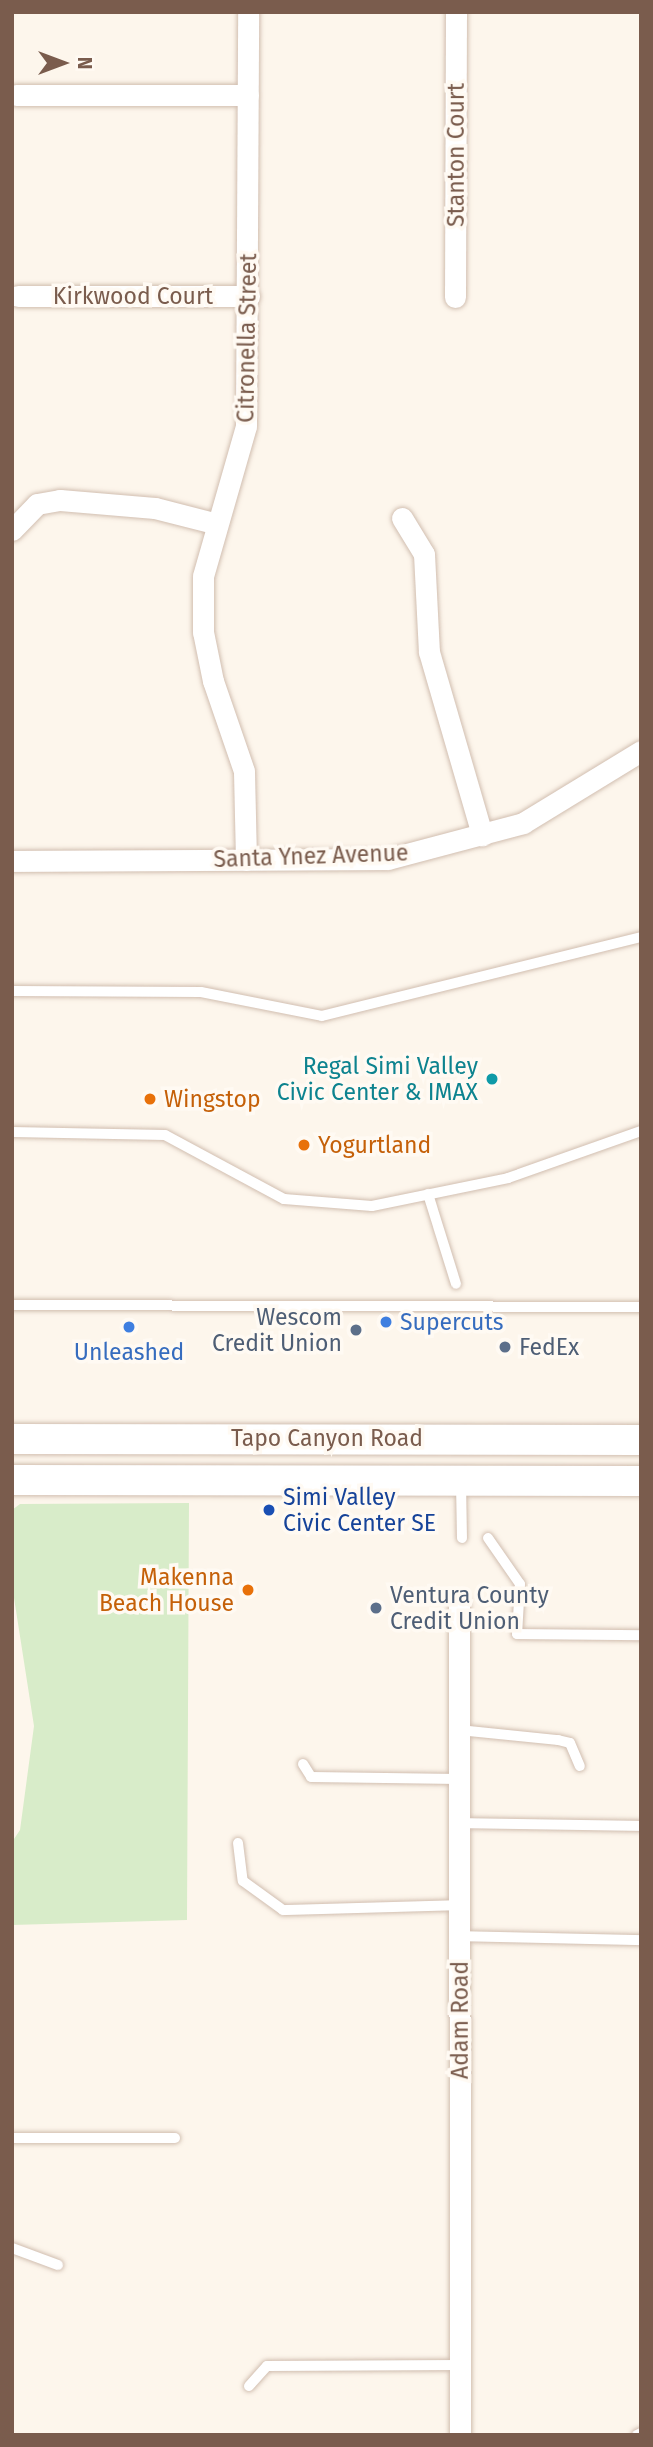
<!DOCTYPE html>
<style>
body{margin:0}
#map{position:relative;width:653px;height:2447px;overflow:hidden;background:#fdf6ec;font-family:"Fira Sans",sans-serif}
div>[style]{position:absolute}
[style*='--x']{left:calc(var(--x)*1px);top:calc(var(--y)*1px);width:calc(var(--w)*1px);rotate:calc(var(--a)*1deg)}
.green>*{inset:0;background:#d8ecc9}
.roads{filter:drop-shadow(0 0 2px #d1beb0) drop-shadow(0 0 2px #d1beb0)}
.lane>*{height:10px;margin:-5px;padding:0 5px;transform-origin:5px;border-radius:5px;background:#fff}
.street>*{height:21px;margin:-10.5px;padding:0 10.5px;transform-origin:10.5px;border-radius:10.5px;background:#fff}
.secondary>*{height:30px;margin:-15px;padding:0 15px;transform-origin:15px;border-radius:15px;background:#fff}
.dots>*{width:19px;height:19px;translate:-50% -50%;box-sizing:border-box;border:4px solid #fffaf3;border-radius:50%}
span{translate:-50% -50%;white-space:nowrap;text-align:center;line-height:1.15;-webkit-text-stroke:7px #fffaf3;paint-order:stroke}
.street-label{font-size:23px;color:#7a5c4d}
.culture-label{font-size:23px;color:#0d838f}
.right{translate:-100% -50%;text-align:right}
.food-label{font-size:23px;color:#c56008}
.left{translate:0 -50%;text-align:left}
.service-label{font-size:23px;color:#4e5e75}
.shop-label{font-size:23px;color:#366cbe}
.transit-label{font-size:23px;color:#164399}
.frame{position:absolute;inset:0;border:14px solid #7a5c4d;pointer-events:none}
.north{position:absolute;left:28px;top:28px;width:70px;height:70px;-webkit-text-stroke:5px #fffaf3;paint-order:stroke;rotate:90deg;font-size:19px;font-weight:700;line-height:28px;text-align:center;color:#7a5c4d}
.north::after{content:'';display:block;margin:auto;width:24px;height:32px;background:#7a5c4d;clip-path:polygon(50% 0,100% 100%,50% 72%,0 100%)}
</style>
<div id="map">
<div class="green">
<i style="clip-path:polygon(189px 1503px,187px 1920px,12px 1925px,12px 1842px,20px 1830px,34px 1726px,12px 1585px,12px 1510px,20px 1504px)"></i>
</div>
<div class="roads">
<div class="lane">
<i style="--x:12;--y:991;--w:189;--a:0.3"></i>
<i style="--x:201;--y:992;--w:123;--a:11.2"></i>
<i style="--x:322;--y:1016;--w:329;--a:-13.9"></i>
<i style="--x:12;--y:1132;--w:153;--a:1.1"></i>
<i style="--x:165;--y:1135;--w:135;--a:28.3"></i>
<i style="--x:284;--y:1199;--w:88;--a:4.5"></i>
<i style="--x:372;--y:1206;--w:139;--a:-11.6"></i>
<i style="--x:508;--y:1178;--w:141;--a:-19.5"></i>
<i style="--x:428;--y:1194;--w:94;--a:72.7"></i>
<i style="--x:12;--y:1305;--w:629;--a:0.18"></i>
<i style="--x:461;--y:1482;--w:56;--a:89"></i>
<i style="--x:488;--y:1538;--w:56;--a:55.2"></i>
<i style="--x:520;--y:1584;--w:50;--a:93.4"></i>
<i style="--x:517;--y:1634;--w:124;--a:0.5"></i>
<i style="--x:459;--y:1730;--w:100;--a:5.8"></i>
<i style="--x:558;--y:1740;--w:12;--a:14"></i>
<i style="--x:570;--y:1743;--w:25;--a:67"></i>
<i style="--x:303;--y:1764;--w:15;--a:58"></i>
<i style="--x:311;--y:1777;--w:148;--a:0.8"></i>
<i style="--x:459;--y:1823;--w:182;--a:0.9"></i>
<i style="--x:238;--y:1843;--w:38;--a:83"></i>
<i style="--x:243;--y:1881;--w:49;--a:35.9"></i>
<i style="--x:283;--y:1910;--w:176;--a:-1.6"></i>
<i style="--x:459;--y:1936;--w:182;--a:1.3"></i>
<i style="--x:12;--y:2138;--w:163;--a:0"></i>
<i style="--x:12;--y:2248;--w:49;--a:20.3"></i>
<i style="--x:249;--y:2386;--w:27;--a:-48"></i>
<i style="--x:267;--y:2366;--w:193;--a:-0.3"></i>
<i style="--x:637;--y:2435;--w:4;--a:-27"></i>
</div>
<div class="street">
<i style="--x:16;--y:95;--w:232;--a:0"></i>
<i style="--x:18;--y:296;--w:231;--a:0"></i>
<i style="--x:455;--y:297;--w:285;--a:-89.8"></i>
<i style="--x:402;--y:518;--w:42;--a:58.6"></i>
<i style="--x:424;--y:554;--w:98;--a:87.1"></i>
<i style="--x:429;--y:652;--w:191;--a:73.8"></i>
<i style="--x:12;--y:530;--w:36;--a:-46"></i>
<i style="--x:37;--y:504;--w:23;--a:-10"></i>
<i style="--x:60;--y:500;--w:95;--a:4.8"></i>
<i style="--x:155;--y:508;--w:61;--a:14.3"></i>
<i style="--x:246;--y:860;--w:89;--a:-91.3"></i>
<i style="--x:244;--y:771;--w:95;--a:-109"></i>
<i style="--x:213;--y:681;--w:50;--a:-101.5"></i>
<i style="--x:203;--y:632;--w:56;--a:-90"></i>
<i style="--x:203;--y:576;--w:156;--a:-74"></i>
<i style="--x:246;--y:426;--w:414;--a:-89.7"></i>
<i style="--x:12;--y:861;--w:376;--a:-0.3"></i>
<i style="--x:388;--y:859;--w:140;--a:-14.9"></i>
<i style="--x:523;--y:823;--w:138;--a:-31.4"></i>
<i style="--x:459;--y:1604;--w:831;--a:89.93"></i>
</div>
<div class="secondary">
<i style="--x:12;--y:1439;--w:629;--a:0.09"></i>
<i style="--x:12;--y:1480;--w:629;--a:0.09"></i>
</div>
</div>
<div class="dots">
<i style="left:492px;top:1079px;background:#0f9aa8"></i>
<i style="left:150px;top:1099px;background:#e8710a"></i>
<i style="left:304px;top:1145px;background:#e8710a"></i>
<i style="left:386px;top:1322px;background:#3f7fe0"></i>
<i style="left:129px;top:1327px;background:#3f7fe0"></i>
<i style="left:356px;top:1330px;background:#5c6f8a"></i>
<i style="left:505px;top:1347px;background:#5c6f8a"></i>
<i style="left:269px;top:1510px;background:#1a4fb4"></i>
<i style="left:248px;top:1590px;background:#e8710a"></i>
<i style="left:376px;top:1608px;background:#5c6f8a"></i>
</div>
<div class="street-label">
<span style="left:456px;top:155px;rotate:-90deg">Stanton Court</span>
<span style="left:133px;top:296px">Kirkwood Court</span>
<span style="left:247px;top:338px;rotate:-89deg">Citronella Street</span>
<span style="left:311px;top:856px;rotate:-2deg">Santa Ynez Avenue</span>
<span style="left:327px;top:1438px">Tapo Canyon Road</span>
<span style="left:460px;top:2020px;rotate:-90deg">Adam Road</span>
</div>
<div class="culture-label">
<span class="right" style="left:478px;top:1079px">Regal Simi Valley<br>Civic Center &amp; IMAX</span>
</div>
<div class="food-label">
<span class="left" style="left:164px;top:1099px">Wingstop</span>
<span class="left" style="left:318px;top:1145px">Yogurtland</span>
<span class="right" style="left:234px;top:1590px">Makenna<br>Beach House</span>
</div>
<div class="service-label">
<span class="right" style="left:342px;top:1330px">Wescom<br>Credit Union</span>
<span class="left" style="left:519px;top:1347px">FedEx</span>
<span class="left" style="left:390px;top:1608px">Ventura County<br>Credit Union</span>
</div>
<div class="shop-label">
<span class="left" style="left:400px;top:1322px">Supercuts</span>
<span style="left:129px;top:1352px">Unleashed</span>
</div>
<div class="transit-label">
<span class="left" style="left:283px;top:1510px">Simi Valley<br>Civic Center SE</span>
</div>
<div class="frame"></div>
<div class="north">N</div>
</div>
